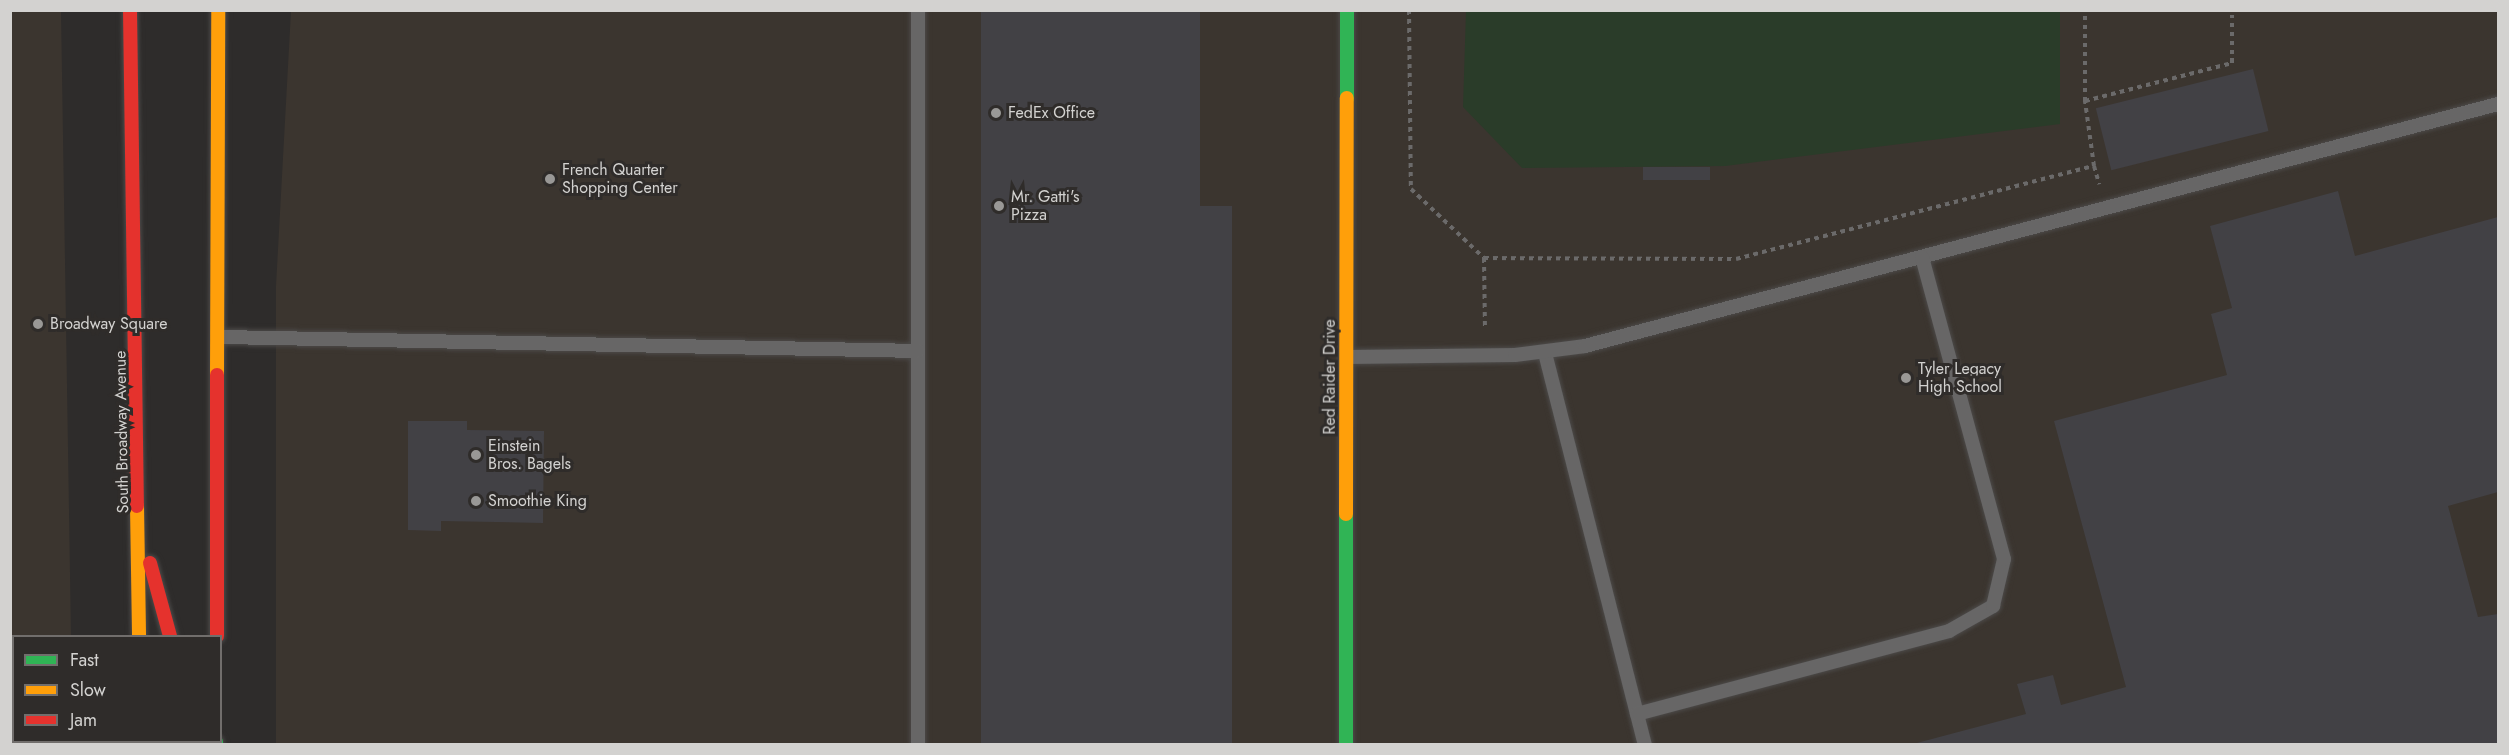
<!DOCTYPE html>
<style>
body{margin:0}
#map{position:relative;width:2509px;height:755px;overflow:hidden;background:#2e2c2b;font-family:Jost,sans-serif}
div>[style]{position:absolute}
[style*='--x']{left:calc(var(--x)*1px);top:calc(var(--y)*1px);width:calc(var(--w)*1px);rotate:calc(var(--a)*1deg)}
.built>*{inset:0;background:#3b352f}
.green>*{inset:0;background:#2a3c29}
.building>*{inset:0;background:#424145;transform-origin:0 0}
.path>*{height:4px;margin-top:-2px;transform-origin:0;background:repeating-linear-gradient(90deg,#6b6a6a 0 4.5px,transparent 0 9px)}
.roads{filter:drop-shadow(0 0 2px #4c4a49) drop-shadow(0 0 2px #4c4a49)}
.lane>*{height:14px;margin:-7px;padding:0 7px;transform-origin:7px;border-radius:7px;background:#676666}
.fast>*{height:14px;margin:-7px;padding:0 7px;transform-origin:7px;border-radius:7px;background:#30b455}
.slow>*{height:14px;margin:-7px;padding:0 7px;transform-origin:7px;border-radius:7px;background:#ff9f0a}
.jam>*{height:14px;margin:-7px;padding:0 7px;transform-origin:7px;border-radius:7px;background:#e5322d}
.dots>*{width:16px;height:16px;translate:-50% -50%;box-sizing:border-box;border:3px solid #2f2c2a;border-radius:50%}
span{translate:-50% -50%;white-space:nowrap;text-align:center;line-height:1.15;-webkit-text-stroke:6px #2f2c2a;paint-order:stroke}
.poi-label{font-size:16px;color:#d3d2d0}
.left{translate:0 -50%;text-align:left}
.street-label{font-size:16px;color:#d3d2d0}
.frame{position:absolute;inset:0;border:12px solid #d3d2d0;pointer-events:none}
.legend{position:absolute;left:12px;top:635px;width:210px;height:108px;box-sizing:border-box;background:#2f2c2a;border:2px solid #716e6c;margin:0;padding:8px 10px;list-style:none;font-size:18px;color:#d3d2d0}
.legend li{display:flex;align-items:center;gap:12px;height:30px}
.legend b{width:30px;border:2px solid #716e6c}
</style>
<div id="map">
<div class="built">
<i style="clip-path:polygon(10px 11px,61px 11px,71px 636px,14px 636px,14px 742px,73px 744px,11px 744px)"></i>
<i style="clip-path:polygon(291px 11px,2498px 11px,2498px 744px,276px 744px,276px 286px)"></i>
</div>
<div class="green">
<i style="clip-path:polygon(1466px 11px,2060px 11px,2060px 124px,1725px 166px,1522px 168px,1463px 107px)"></i>
</div>
<div class="building">
<i style="clip-path:polygon(981px 10px,1200px 10px,1200px 206px,1232px 206px,1232px 744px,981px 744px)"></i>
<i style="left:2253px;top:69px;width:64px;height:162px;rotate:76deg"></i>
<i style="left:1643px;top:167px;width:67px;height:13px"></i>
<i style="clip-path:polygon(2338px 191px,2355px 256px,2498px 217px,2498px 492px,2448px 506px,2478px 617px,2498px 614px,2498px 744px,1913px 744px,2026px 714px,2017px 684px,2053px 675px,2061px 705px,2126px 687px,2054px 421px,2227px 375px,2211px 314px,2232px 308px,2210px 226px)"></i>
<i style="clip-path:polygon(408px 421px,467px 421px,467px 430px,544px 431px,543px 523px,441px 521px,441px 531px,408px 530px)"></i>
</div>
<div class="path">
<i style="--x:1409;--y:10;--w:179;--a:89.4"></i>
<i style="--x:1411;--y:189;--w:100;--a:43.4"></i>
<i style="--x:1484;--y:258;--w:252;--a:0.2"></i>
<i style="--x:1736;--y:259;--w:370;--a:-14.6"></i>
<i style="--x:2094;--y:166;--w:66;--a:-97.9"></i>
<i style="--x:2085;--y:101;--w:91;--a:-90"></i>
<i style="--x:2195;--y:10;--w:296;--a:0"></i>
<i style="--x:2085;--y:101;--w:152;--a:-14.5"></i>
<i style="--x:2232;--y:63;--w:48;--a:-90"></i>
<i style="--x:2094;--y:166;--w:19;--a:74"></i>
<i style="--x:1484;--y:258;--w:71;--a:89.2"></i>
</div>
<div class="roads">
<div class="lane">
<i style="--x:918;--y:10;--w:734;--a:90"></i>
<i style="--x:222;--y:337;--w:696;--a:1.15"></i>
<i style="--x:1545;--y:353;--w:404;--a:75.7"></i>
<i style="--x:1347;--y:357;--w:168;--a:-0.7"></i>
<i style="--x:1515;--y:355;--w:71;--a:-7.3"></i>
<i style="--x:1585;--y:346;--w:945;--a:-14.85"></i>
<i style="--x:1637;--y:714;--w:323;--a:-14.9"></i>
<i style="--x:1949;--y:631;--w:51;--a:-29.6"></i>
<i style="--x:1993;--y:606;--w:48;--a:-76.8"></i>
<i style="--x:2004;--y:559;--w:313;--a:-105.2"></i>
</div>
<div class="fast">
<i style="--x:1347;--y:98;--w:88;--a:-90"></i>
<i style="--x:138;--y:742;--w:2;--a:90"></i>
<i style="--x:216;--y:742;--w:2;--a:90"></i>
<i style="--x:1346;--y:744;--w:230;--a:-90"></i>
</div>
<div class="slow">
<i style="--x:217;--y:375;--w:365;--a:-89.8"></i>
<i style="--x:137;--y:506;--w:130;--a:89.1"></i>
<i style="--x:1346;--y:514;--w:416;--a:-89.9"></i>
</div>
<div class="jam">
<i style="--x:130;--y:10;--w:496;--a:89.2"></i>
<i style="--x:150;--y:563;--w:76;--a:74.7"></i>
<i style="--x:217;--y:636;--w:261;--a:-90"></i>
<i style="--x:171;--y:742;--w:2;--a:90"></i>
</div>
</div>
<div class="dots">
<i style="left:996px;top:113px;background:#999896"></i>
<i style="left:550px;top:179px;background:#999896"></i>
<i style="left:999px;top:206px;background:#999896"></i>
<i style="left:38px;top:324px;background:#999896"></i>
<i style="left:1906px;top:378px;background:#999896"></i>
<i style="left:476px;top:455px;background:#999896"></i>
<i style="left:476px;top:501px;background:#999896"></i>
</div>
<div class="poi-label">
<span class="left" style="left:1008px;top:113px">FedEx Office</span>
<span class="left" style="left:562px;top:179px">French Quarter<br>Shopping Center</span>
<span class="left" style="left:1011px;top:206px">Mr. Gatti's<br>Pizza</span>
<span class="left" style="left:50px;top:324px">Broadway Square</span>
<span class="left" style="left:1918px;top:378px">Tyler Legacy<br>High School</span>
<span class="left" style="left:488px;top:455px">Einstein<br>Bros. Bagels</span>
<span class="left" style="left:488px;top:501px">Smoothie King</span>
</div>
<div class="street-label">
<span style="left:1330px;top:377px;rotate:-90deg">Red Raider Drive</span>
<span style="left:122px;top:432px;rotate:-91deg">South Broadway Avenue</span>
</div>
<div class="frame"></div>
<ul class="legend">
<li><b style="height:8px;background:#30b455"></b>Fast</li>
<li><b style="height:8px;background:#ff9f0a"></b>Slow</li>
<li><b style="height:8px;background:#e5322d"></b>Jam</li>
</ul>
</div>
